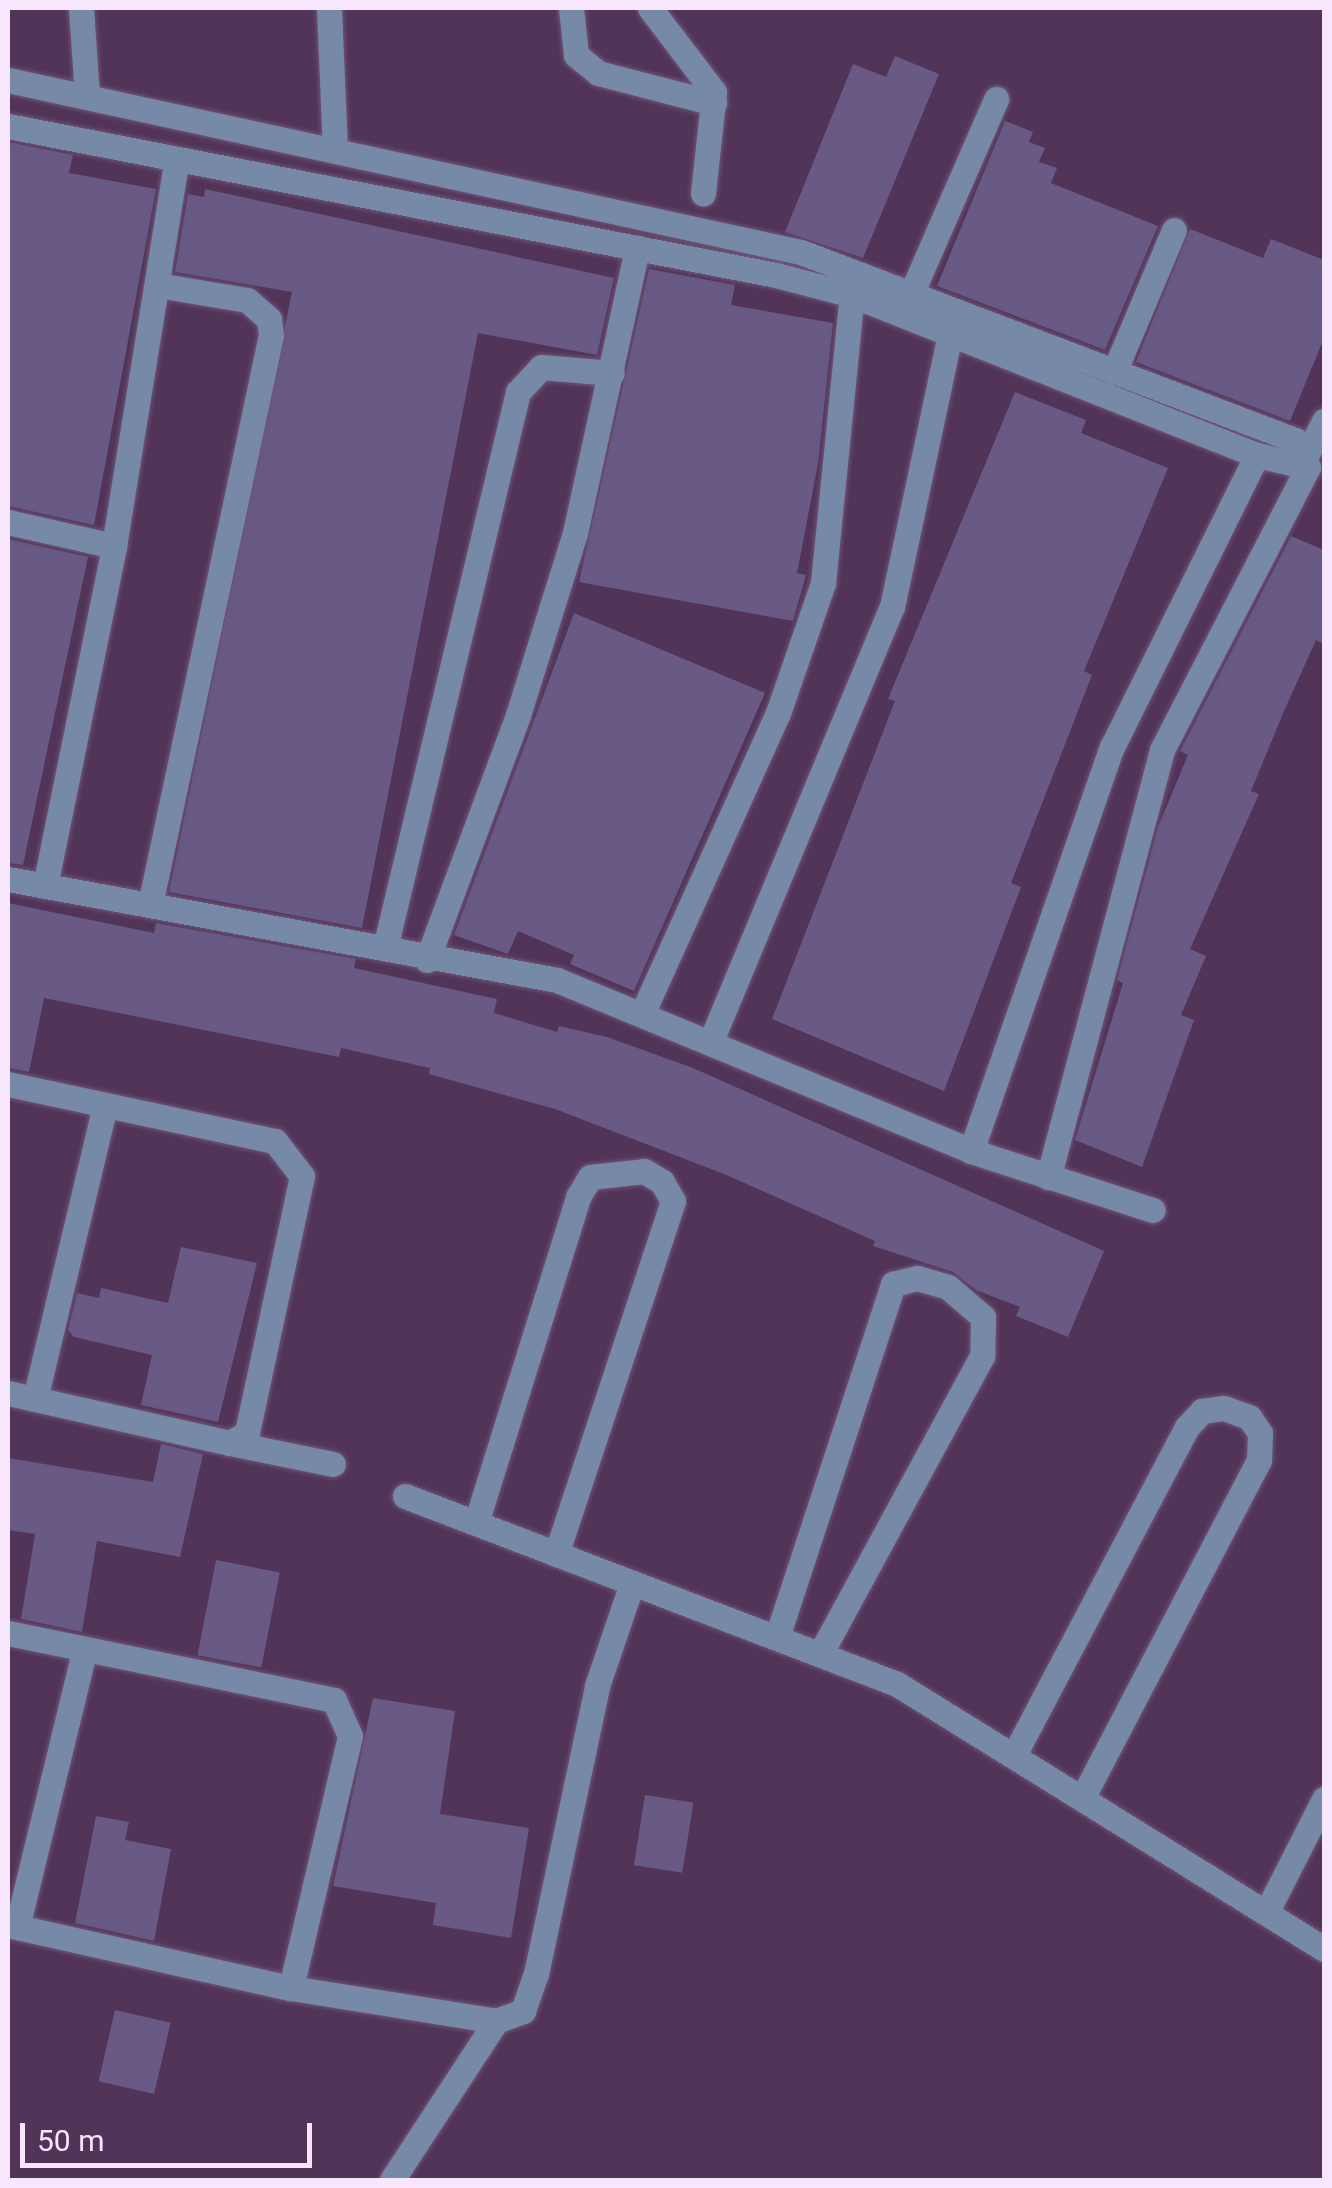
<!DOCTYPE html>
<style>
body{margin:0}
#map{position:relative;width:1332px;height:2188px;overflow:hidden;background:#523459;font-family:Roboto,sans-serif}
div>[style]{position:absolute}
[style*='--x']{left:calc(var(--x)*1px);top:calc(var(--y)*1px);width:calc(var(--w)*1px);rotate:calc(var(--a)*1deg)}
.building>*{inset:0;background:#685985;transform-origin:0 0}
.roads{filter:drop-shadow(0 0 2px #705477) drop-shadow(0 0 2px #705477)}
.minor>*{height:25px;margin:-12.5px;padding:0 12.5px;transform-origin:12.5px;border-radius:12.5px;background:#7689a7}
span{translate:-50% -50%;white-space:nowrap;text-align:center;line-height:1.15;-webkit-text-stroke:8px #523459;paint-order:stroke}
.frame{position:absolute;inset:0;border:10px solid #f8e6fd;pointer-events:none}
.scale{position:absolute;left:20px;top:2123px;width:292px;height:45px;box-sizing:border-box;border:5px solid #f8e6fd;border-top:0;padding-left:12px;font-size:30px;line-height:35px;white-space:nowrap;color:#f8e6fd;-webkit-text-stroke:8px #523459;paint-order:stroke}
</style>
<div id="map">
<div class="building">
<i style="clip-path:polygon(895px 56px,939px 74px,863px 258px,785px 232px,853px 64px,886px 77px)"></i>
<i style="clip-path:polygon(1005px 121px,1033px 132px,1029px 142px,1045px 148px,1039px 162px,1057px 168px,1051px 183px,1158px 226px,1105px 350px,937px 286px)"></i>
<i style="clip-path:polygon(8px 142px,73px 155px,69px 173px,156px 189px,94px 525px,8px 506px)"></i>
<i style="clip-path:polygon(205px 189px,614px 278px,597px 355px,478px 333px,362px 928px,169px 892px,292px 292px,175px 272px,188px 194px,204px 197px)"></i>
<i style="clip-path:polygon(1190px 229px,1263px 258px,1271px 239px,1324px 260px,1324px 338px,1290px 421px,1136px 362px)"></i>
<i style="clip-path:polygon(649px 269px,735px 285px,731px 305px,833px 323px,818px 464px,797px 573px,806px 575px,793px 621px,579px 582px)"></i>
<i style="clip-path:polygon(1015px 392px,1086px 420px,1081px 433px,1168px 468px,1084px 671px,1092px 675px,1011px 883px,1021px 887px,944px 1091px,772px 1019px,895px 701px,888px 699px)"></i>
<i style="clip-path:polygon(1291px 536px,1324px 550px,1324px 644px,1316px 640px,1284px 711px,1251px 791px,1259px 794px,1190px 949px,1206px 956px,1181px 1015px,1194px 1020px,1142px 1167px,1075px 1140px,1123px 983px,1117px 980px,1158px 827px,1188px 755px,1180px 751px)"></i>
<i style="clip-path:polygon(8px 539px,88px 557px,23px 865px,8px 863px)"></i>
<i style="clip-path:polygon(574px 613px,765px 693px,634px 991px,570px 964px,574px 955px,518px 931px,508px 954px,454px 935px)"></i>
<i style="clip-path:polygon(8px 903px,154px 933px,156px 923px,356px 959px,354px 968px,497px 999px,494px 1013px,557px 1032px,559px 1026px,607px 1037px,693px 1068px,1104px 1251px,1068px 1337px,1016px 1316px,1020px 1307px,976px 1290px,953px 1272px,873px 1246px,875px 1241px,724px 1174px,555px 1109px,429px 1074px,430px 1068px,341px 1048px,339px 1057px,44px 998px,29px 1072px,8px 1068px)"></i>
<i style="clip-path:polygon(181px 1247px,257px 1263px,218px 1422px,141px 1405px,152px 1355px,74px 1337px,68px 1330px,77px 1293px,99px 1298px,101px 1288px,168px 1303px)"></i>
<i style="clip-path:polygon(161px 1444px,203px 1454px,180px 1557px,97px 1541px,82px 1632px,21px 1619px,35px 1534px,8px 1530px,8px 1458px,153px 1482px)"></i>
<i style="left:216px;top:1560px;width:65px;height:97px;rotate:11deg"></i>
<i style="clip-path:polygon(373px 1698px,455px 1711px,440px 1814px,529px 1828px,511px 1938px,433px 1925px,436px 1903px,333px 1886px)"></i>
<i style="left:645px;top:1795px;width:49px;height:71px;rotate:9deg"></i>
<i style="clip-path:polygon(96px 1816px,129px 1822px,125px 1840px,171px 1849px,154px 1941px,75px 1923px)"></i>
<i style="left:115px;top:2010px;width:57px;height:73px;rotate:13deg"></i>
</div>
<div class="roads">
<div class="minor">
<i style="--x:81;--y:8;--w:89;--a:86.1"></i>
<i style="--x:329;--y:8;--w:143;--a:87.6"></i>
<i style="--x:571;--y:8;--w:47;--a:83.9"></i>
<i style="--x:576;--y:55;--w:28;--a:39"></i>
<i style="--x:598;--y:73;--w:120;--a:14.5"></i>
<i style="--x:650;--y:8;--w:106;--a:52.7"></i>
<i style="--x:714;--y:92;--w:102;--a:96.2"></i>
<i style="--x:8;--y:80;--w:811;--a:12.24"></i>
<i style="--x:801;--y:252;--w:529;--a:20.84"></i>
<i style="--x:1295;--y:440;--w:30;--a:64"></i>
<i style="--x:1308;--y:467;--w:318;--a:117.3"></i>
<i style="--x:1162;--y:750;--w:442;--a:104.9"></i>
<i style="--x:8;--y:126;--w:782;--a:10.98"></i>
<i style="--x:776;--y:275;--w:79;--a:14.7"></i>
<i style="--x:852;--y:295;--w:435;--a:21.6"></i>
<i style="--x:1257;--y:455;--w:52;--a:13.2"></i>
<i style="--x:911;--y:294;--w:213;--a:-66.4"></i>
<i style="--x:1114;--y:372;--w:154;--a:-67.1"></i>
<i style="--x:1305;--y:458;--w:42;--a:-62.8"></i>
<i style="--x:8;--y:522;--w:109;--a:12.8"></i>
<i style="--x:8;--y:879;--w:558;--a:10.42"></i>
<i style="--x:557;--y:980;--w:448;--a:22.4"></i>
<i style="--x:971;--y:1151;--w:191;--a:18"></i>
<i style="--x:45;--y:886;--w:347;--a:-78.5"></i>
<i style="--x:114;--y:546;--w:387;--a:-80.8"></i>
<i style="--x:150;--y:905;--w:583;--a:-78.02"></i>
<i style="--x:271;--y:335;--w:16;--a:-97"></i>
<i style="--x:269;--y:319;--w:29;--a:-139"></i>
<i style="--x:247;--y:300;--w:91;--a:-170.5"></i>
<i style="--x:385;--y:948;--w:572;--a:-76.55"></i>
<i style="--x:518;--y:392;--w:34;--a:-47"></i>
<i style="--x:541;--y:367;--w:71;--a:4.8"></i>
<i style="--x:427;--y:960;--w:261;--a:-69.6"></i>
<i style="--x:518;--y:715;--w:191;--a:-72.6"></i>
<i style="--x:575;--y:533;--w:292;--a:-77.7"></i>
<i style="--x:642;--y:1014;--w:330;--a:-65.7"></i>
<i style="--x:778;--y:713;--w:138;--a:-70.9"></i>
<i style="--x:823;--y:583;--w:289;--a:-84.3"></i>
<i style="--x:711;--y:1041;--w:470;--a:-67.4"></i>
<i style="--x:892;--y:607;--w:279;--a:-78"></i>
<i style="--x:8;--y:1084;--w:273;--a:12.1"></i>
<i style="--x:275;--y:1141;--w:44;--a:52.4"></i>
<i style="--x:302;--y:1176;--w:263;--a:102.1"></i>
<i style="--x:247;--y:1433;--w:20;--a:150"></i>
<i style="--x:230;--y:1443;--w:228;--a:-167.3"></i>
<i style="--x:971;--y:1151;--w:428;--a:-70.8"></i>
<i style="--x:1112;--y:747;--w:326;--a:-63.6"></i>
<i style="--x:35;--y:1399;--w:302;--a:-76.6"></i>
<i style="--x:230;--y:1443;--w:105;--a:11.5"></i>
<i style="--x:405;--y:1496;--w:527;--a:20.91"></i>
<i style="--x:897;--y:1684;--w:503;--a:31.82"></i>
<i style="--x:476;--y:1523;--w:342;--a:-72.6"></i>
<i style="--x:578;--y:1197;--w:23;--a:-59"></i>
<i style="--x:590;--y:1177;--w:54;--a:-6.3"></i>
<i style="--x:644;--y:1171;--w:21;--a:31"></i>
<i style="--x:662;--y:1182;--w:22;--a:60"></i>
<i style="--x:673;--y:1201;--w:372;--a:108.3"></i>
<i style="--x:8;--y:1633;--w:333;--a:11.6"></i>
<i style="--x:334;--y:1700;--w:39;--a:66"></i>
<i style="--x:350;--y:1736;--w:259;--a:103.2"></i>
<i style="--x:777;--y:1637;--w:372;--a:-71.8"></i>
<i style="--x:893;--y:1284;--w:25;--a:-14"></i>
<i style="--x:917;--y:1278;--w:32;--a:16"></i>
<i style="--x:948;--y:1287;--w:46;--a:40.6"></i>
<i style="--x:983;--y:1317;--w:39;--a:91"></i>
<i style="--x:982;--y:1356;--w:338;--a:118.5"></i>
<i style="--x:1014;--y:1755;--w:371;--a:-62.2"></i>
<i style="--x:1187;--y:1427;--w:22;--a:-47"></i>
<i style="--x:1202;--y:1411;--w:22;--a:-8"></i>
<i style="--x:1224;--y:1408;--w:27;--a:20"></i>
<i style="--x:1249;--y:1417;--w:19;--a:55"></i>
<i style="--x:1260;--y:1433;--w:27;--a:92"></i>
<i style="--x:1259;--y:1460;--w:382;--a:117.6"></i>
<i style="--x:1267;--y:1911;--w:126;--a:-63"></i>
<i style="--x:8;--y:1925;--w:290;--a:12.6"></i>
<i style="--x:291;--y:1988;--w:208;--a:9.1"></i>
<i style="--x:496;--y:2021;--w:29;--a:-20"></i>
<i style="--x:523;--y:2011;--w:39;--a:-71"></i>
<i style="--x:536;--y:1974;--w:294;--a:-78"></i>
<i style="--x:597;--y:1686;--w:109;--a:-71.2"></i>
<i style="--x:17;--y:1927;--w:286;--a:-76.3"></i>
<i style="--x:392;--y:2180;--w:190;--a:-56.8"></i>
</div>
</div>
<div class="frame"></div>
<div class="scale">50 m</div>
</div>
